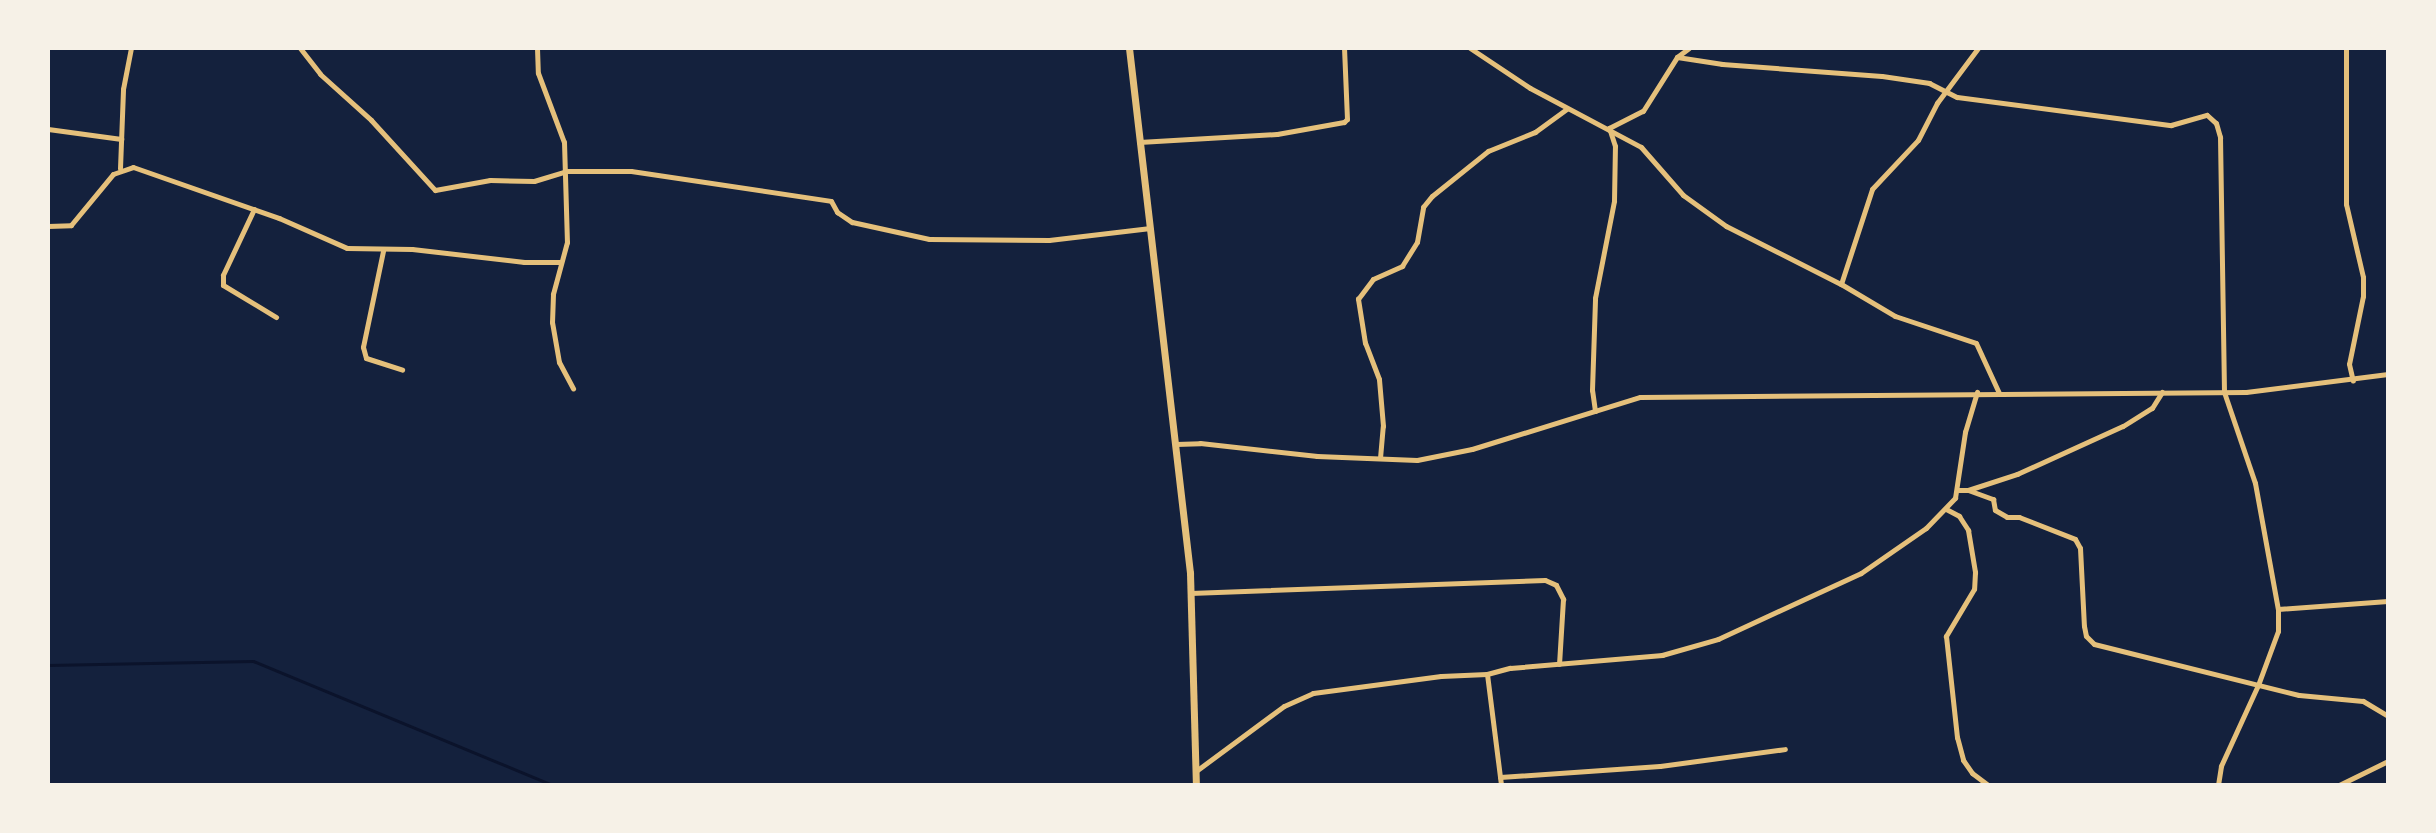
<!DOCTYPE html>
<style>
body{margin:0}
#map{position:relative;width:2436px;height:833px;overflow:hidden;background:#14213d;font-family:"Golos Text",sans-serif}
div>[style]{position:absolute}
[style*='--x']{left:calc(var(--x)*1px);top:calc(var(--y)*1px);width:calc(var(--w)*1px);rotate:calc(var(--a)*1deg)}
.stream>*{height:3px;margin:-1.5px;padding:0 1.5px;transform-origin:1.5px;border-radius:1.5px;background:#0b132b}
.minor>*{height:5px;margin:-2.5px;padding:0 2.5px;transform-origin:2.5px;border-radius:2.5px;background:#e5c07b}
.secondary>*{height:7px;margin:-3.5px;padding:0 3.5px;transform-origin:3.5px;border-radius:3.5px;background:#e5c07b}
span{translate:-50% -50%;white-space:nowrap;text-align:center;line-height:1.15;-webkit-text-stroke:8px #f6f1e7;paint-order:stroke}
.frame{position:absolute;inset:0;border:50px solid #f6f1e7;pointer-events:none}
</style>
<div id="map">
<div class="stream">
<i style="--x:48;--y:665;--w:205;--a:-1.1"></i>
<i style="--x:253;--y:661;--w:325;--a:22.5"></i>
</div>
<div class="minor">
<i style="--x:300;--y:48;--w:33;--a:52"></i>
<i style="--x:320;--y:74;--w:69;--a:42"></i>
<i style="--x:371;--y:120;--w:95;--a:47.6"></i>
<i style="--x:435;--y:190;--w:56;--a:-10.3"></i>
<i style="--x:490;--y:180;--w:44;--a:1.3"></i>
<i style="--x:534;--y:181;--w:34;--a:-17"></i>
<i style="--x:567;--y:171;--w:64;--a:0"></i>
<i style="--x:631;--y:171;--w:202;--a:8.5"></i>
<i style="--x:831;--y:201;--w:13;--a:61"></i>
<i style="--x:837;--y:212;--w:18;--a:34"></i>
<i style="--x:852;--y:222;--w:79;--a:12.4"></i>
<i style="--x:929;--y:239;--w:120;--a:0.5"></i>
<i style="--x:1049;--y:240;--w:102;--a:-6.8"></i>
<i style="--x:537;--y:48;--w:25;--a:88"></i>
<i style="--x:538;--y:73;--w:74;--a:69.4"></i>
<i style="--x:564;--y:142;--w:100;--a:88.3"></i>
<i style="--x:567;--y:242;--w:54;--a:105.1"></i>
<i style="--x:553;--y:294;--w:28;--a:92"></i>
<i style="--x:552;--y:322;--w:41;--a:80.1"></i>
<i style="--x:559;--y:362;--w:30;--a:62"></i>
<i style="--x:1470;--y:48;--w:72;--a:33.7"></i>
<i style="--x:1530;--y:88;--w:126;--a:28"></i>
<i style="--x:1641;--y:147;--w:64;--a:48.8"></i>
<i style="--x:1683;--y:195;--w:53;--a:35.8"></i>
<i style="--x:1726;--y:226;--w:129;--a:26.8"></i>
<i style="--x:1841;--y:284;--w:63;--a:30.7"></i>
<i style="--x:1895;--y:316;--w:85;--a:18.4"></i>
<i style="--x:1976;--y:343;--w:55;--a:65.3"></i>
<i style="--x:2346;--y:48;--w:156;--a:90"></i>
<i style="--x:2346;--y:204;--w:75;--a:76.9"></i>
<i style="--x:2363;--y:277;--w:19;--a:90"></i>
<i style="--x:2363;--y:296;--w:69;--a:101.6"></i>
<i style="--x:2349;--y:364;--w:17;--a:77"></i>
<i style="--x:1677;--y:57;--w:46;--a:8.8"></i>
<i style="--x:1722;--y:64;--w:160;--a:4.3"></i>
<i style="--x:1882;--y:76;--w:48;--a:8.5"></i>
<i style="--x:1929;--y:83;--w:31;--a:27"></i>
<i style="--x:1957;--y:97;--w:216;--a:7.5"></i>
<i style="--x:2171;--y:125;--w:37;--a:-16"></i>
<i style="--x:2207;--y:115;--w:12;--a:42"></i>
<i style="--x:2216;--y:123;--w:15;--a:74"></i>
<i style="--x:2220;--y:137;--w:255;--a:89.1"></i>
<i style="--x:2224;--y:392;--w:96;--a:71.2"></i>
<i style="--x:2255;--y:483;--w:128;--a:79.7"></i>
<i style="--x:2278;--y:609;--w:22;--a:90"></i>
<i style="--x:2278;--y:631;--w:58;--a:110.3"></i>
<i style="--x:2258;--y:685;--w:89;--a:114.6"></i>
<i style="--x:2221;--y:766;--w:19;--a:99"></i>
<i style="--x:48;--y:129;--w:74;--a:7.8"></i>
<i style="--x:1139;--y:142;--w:138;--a:-3.3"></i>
<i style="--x:1277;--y:134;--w:68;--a:-10.2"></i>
<i style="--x:1344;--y:122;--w:4;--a:-45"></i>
<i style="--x:1347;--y:119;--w:71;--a:-92.4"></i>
<i style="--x:120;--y:168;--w:79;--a:-87.8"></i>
<i style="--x:123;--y:89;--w:42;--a:-79"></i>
<i style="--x:254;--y:209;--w:73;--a:115.2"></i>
<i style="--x:223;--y:275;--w:10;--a:90"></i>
<i style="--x:223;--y:285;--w:62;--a:31.1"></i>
<i style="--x:48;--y:226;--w:23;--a:-2"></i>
<i style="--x:71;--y:225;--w:66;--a:-50.5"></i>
<i style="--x:113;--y:174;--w:21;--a:-19"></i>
<i style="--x:133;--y:167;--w:155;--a:19.3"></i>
<i style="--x:279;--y:218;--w:74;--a:23.8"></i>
<i style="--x:347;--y:248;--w:65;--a:0.9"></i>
<i style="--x:412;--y:249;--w:113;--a:6.6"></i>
<i style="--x:524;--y:262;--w:37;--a:0"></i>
<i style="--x:383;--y:251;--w:98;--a:101.8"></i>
<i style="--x:363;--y:347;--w:11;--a:75"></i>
<i style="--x:366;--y:358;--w:38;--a:18"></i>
<i style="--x:1841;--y:284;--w:100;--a:-71.9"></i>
<i style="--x:1872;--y:189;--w:67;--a:-46.8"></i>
<i style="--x:1918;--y:140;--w:42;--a:-62.8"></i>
<i style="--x:1937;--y:103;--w:69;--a:-53.3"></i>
<i style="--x:1595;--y:411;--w:21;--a:-98"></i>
<i style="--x:1592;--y:390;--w:92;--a:-88.1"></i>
<i style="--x:1595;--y:298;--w:99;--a:-78.9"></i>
<i style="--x:1614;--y:201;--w:55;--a:-89"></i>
<i style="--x:1615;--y:146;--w:19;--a:-108"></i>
<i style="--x:1609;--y:128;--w:38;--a:-27"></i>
<i style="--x:1643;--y:111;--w:64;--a:-57.8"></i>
<i style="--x:1677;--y:57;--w:15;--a:-37"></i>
<i style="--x:1176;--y:444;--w:24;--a:-2"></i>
<i style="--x:1200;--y:443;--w:118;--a:6.3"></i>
<i style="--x:1317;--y:456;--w:100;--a:2.3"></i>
<i style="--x:1417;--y:460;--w:56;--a:-11.3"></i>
<i style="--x:1472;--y:449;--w:176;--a:-17.2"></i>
<i style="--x:1640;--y:397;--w:606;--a:-0.47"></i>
<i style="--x:2246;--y:392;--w:143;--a:-7.2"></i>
<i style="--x:1380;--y:458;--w:32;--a:-85"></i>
<i style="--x:1383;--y:426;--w:47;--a:-94.9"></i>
<i style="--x:1379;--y:379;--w:39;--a:-111"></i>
<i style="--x:1365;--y:343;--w:45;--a:-99"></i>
<i style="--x:1358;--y:299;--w:25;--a:-53"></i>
<i style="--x:1373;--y:279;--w:32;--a:-24"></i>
<i style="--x:1402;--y:266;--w:28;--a:-58"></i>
<i style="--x:1417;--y:242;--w:36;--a:-80"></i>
<i style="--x:1423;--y:207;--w:14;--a:-51"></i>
<i style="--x:1432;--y:196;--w:72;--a:-38.8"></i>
<i style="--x:1488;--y:151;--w:51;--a:-22"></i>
<i style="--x:1535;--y:132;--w:39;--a:-36"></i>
<i style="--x:1958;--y:490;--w:10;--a:0"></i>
<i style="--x:1968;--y:490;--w:52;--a:-18.1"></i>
<i style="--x:2017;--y:474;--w:116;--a:-24.4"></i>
<i style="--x:2123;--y:426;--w:34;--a:-32"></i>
<i style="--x:2152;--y:408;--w:19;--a:-58"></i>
<i style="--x:1968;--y:490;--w:27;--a:20"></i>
<i style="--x:1993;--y:499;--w:11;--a:80"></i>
<i style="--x:1995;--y:510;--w:14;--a:30"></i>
<i style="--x:2007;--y:517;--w:12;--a:0"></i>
<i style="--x:2019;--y:517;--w:60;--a:21.4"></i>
<i style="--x:2075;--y:539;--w:10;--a:61"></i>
<i style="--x:2080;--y:548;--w:78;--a:87.1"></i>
<i style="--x:2084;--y:626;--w:10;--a:79"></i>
<i style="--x:2086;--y:636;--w:11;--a:45"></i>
<i style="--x:2094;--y:644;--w:211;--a:14"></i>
<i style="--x:2299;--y:695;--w:64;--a:5.4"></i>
<i style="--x:2363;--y:701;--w:29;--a:31"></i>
<i style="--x:1946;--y:509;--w:15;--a:28"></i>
<i style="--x:1959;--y:516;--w:17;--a:57"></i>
<i style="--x:1968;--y:530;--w:43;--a:80.5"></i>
<i style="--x:1975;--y:572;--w:17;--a:93"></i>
<i style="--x:1974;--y:589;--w:55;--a:120.8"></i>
<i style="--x:1946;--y:636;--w:102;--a:83.8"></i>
<i style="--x:1957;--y:737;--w:24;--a:75"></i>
<i style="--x:1963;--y:760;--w:16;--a:55"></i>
<i style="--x:1972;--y:773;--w:20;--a:37"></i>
<i style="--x:1190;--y:593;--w:355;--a:-2.1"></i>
<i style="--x:1545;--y:580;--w:12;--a:24"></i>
<i style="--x:1556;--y:585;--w:16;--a:63"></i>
<i style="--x:1563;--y:599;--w:65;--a:93.5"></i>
<i style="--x:2278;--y:609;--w:110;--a:-4.2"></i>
<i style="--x:1487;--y:674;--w:112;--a:82.8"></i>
<i style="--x:1196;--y:771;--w:109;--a:-36.5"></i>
<i style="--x:1284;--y:706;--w:32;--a:-24"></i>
<i style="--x:1313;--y:693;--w:129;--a:-7.6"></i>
<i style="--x:1441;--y:676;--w:46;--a:-2.5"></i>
<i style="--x:1487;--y:674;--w:24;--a:-15"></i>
<i style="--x:1510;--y:668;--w:153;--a:-4.9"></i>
<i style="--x:1662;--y:655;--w:58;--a:-15.9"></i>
<i style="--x:1718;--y:639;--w:157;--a:-24.8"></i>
<i style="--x:1861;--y:573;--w:79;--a:-34.7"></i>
<i style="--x:1926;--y:528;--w:42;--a:-46"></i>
<i style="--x:1955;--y:498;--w:67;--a:-81.4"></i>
<i style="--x:1965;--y:432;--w:42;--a:-73.3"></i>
<i style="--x:1500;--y:777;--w:160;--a:-3.9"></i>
<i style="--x:1660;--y:766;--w:126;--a:-7.7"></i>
<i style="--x:2339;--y:785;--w:55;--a:-26.1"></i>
</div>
<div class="secondary">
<i style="--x:1129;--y:48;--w:529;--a:83.37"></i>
<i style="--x:1190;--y:573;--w:212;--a:88.4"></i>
</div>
<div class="frame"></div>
</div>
